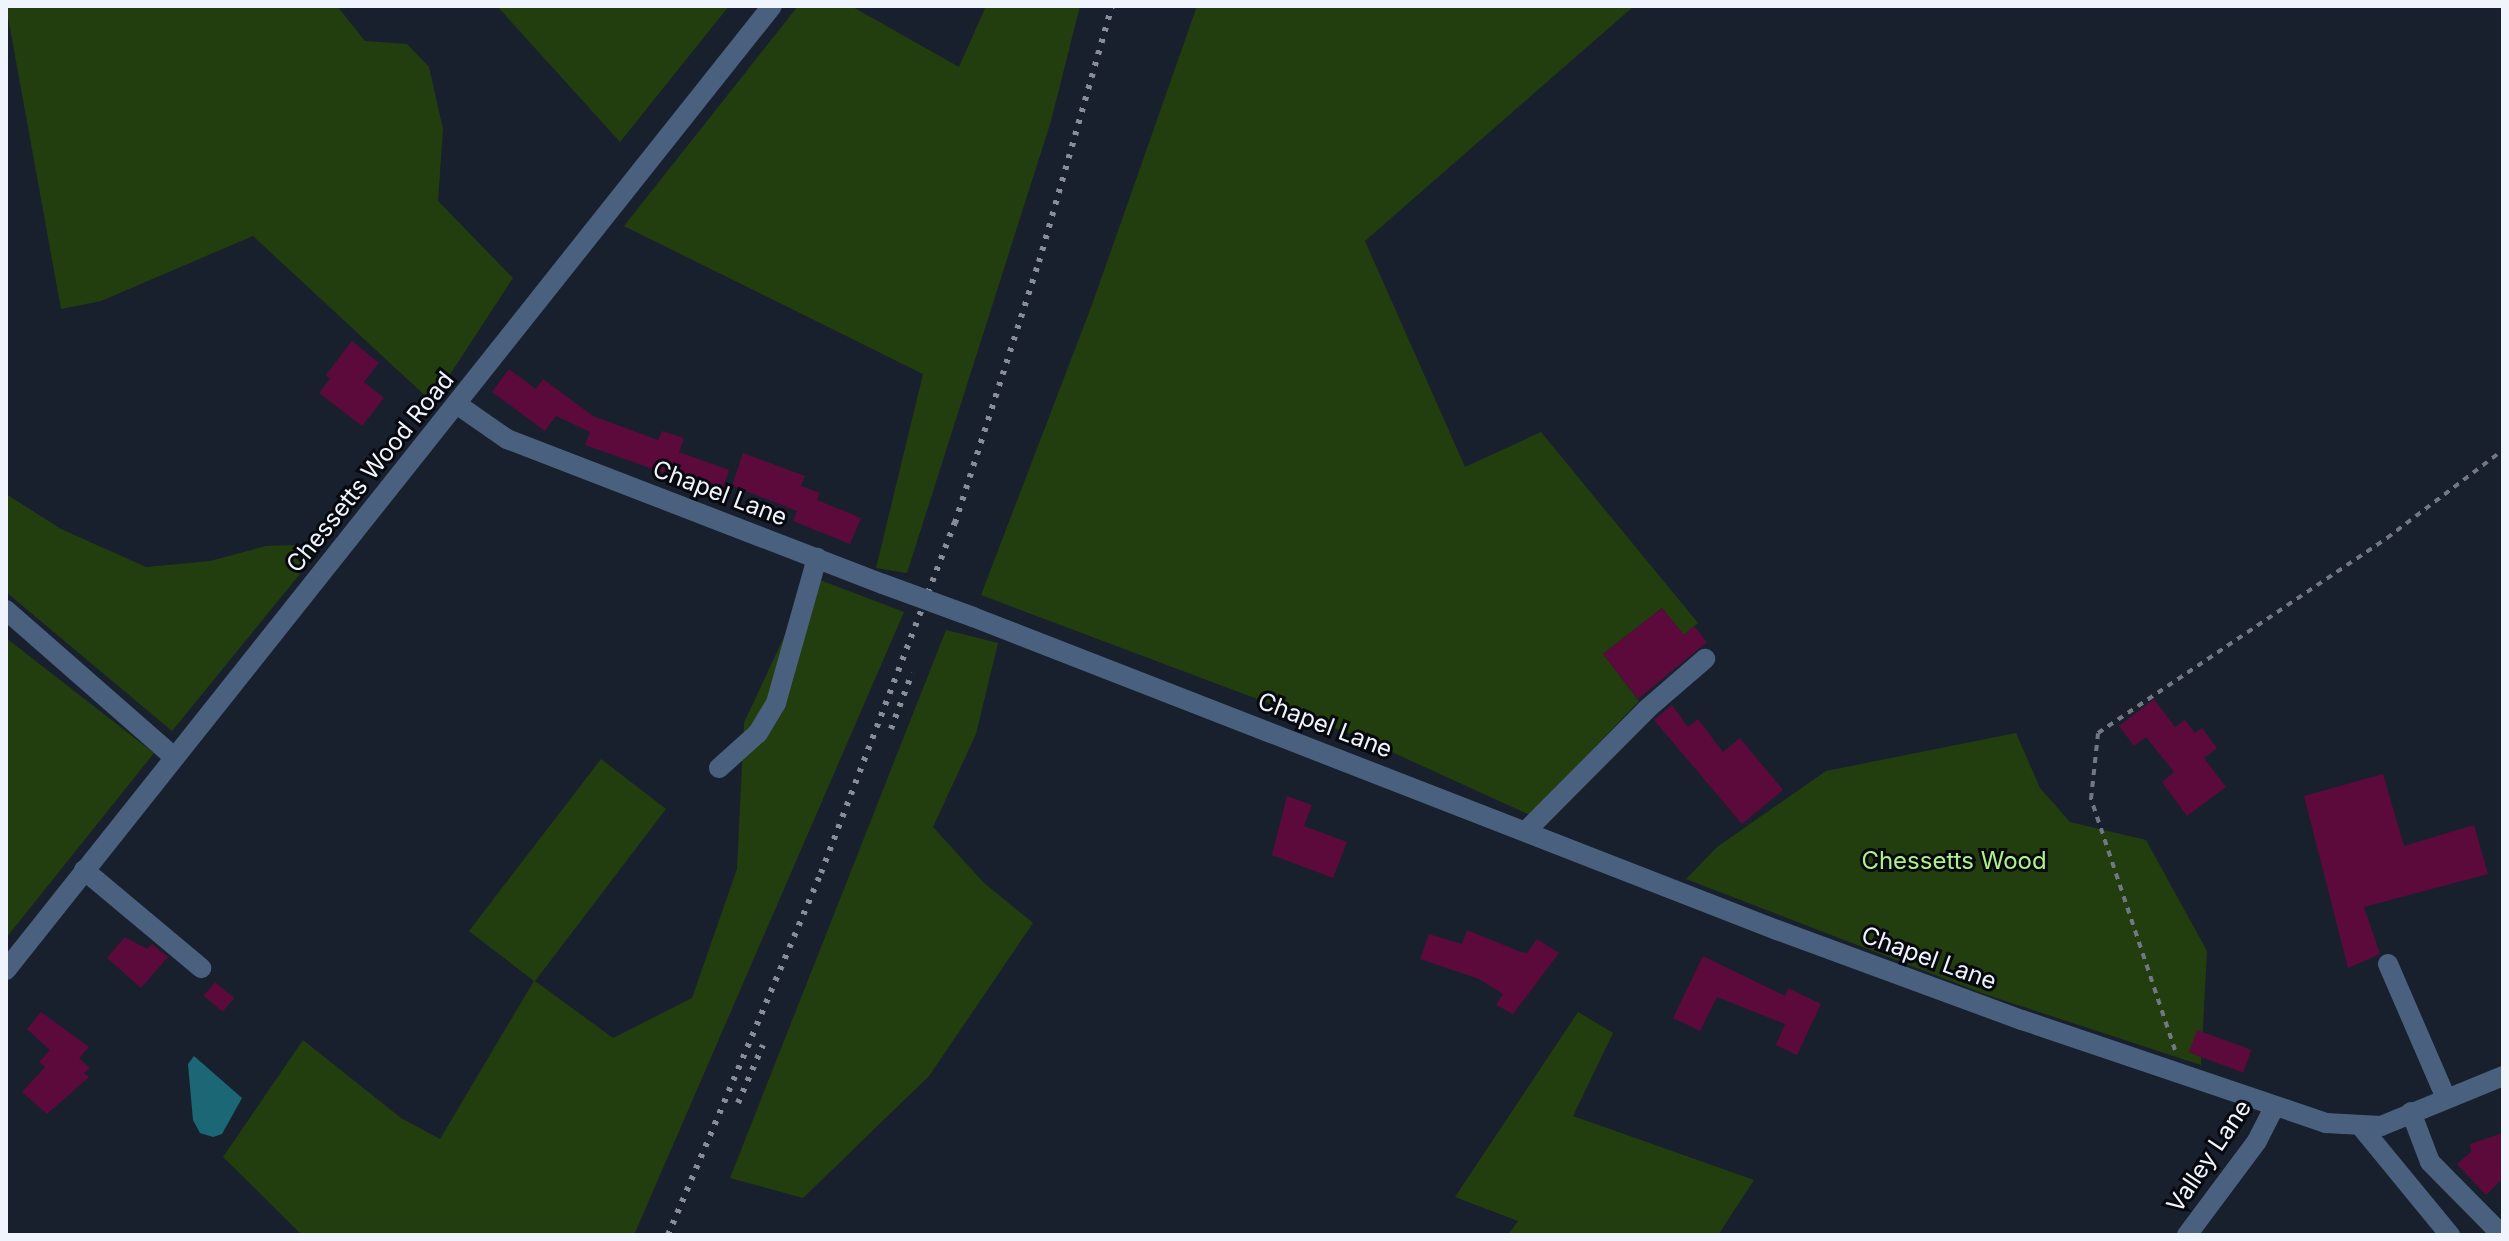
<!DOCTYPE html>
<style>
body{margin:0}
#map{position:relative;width:2509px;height:1241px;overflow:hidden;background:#19202d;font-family:Inter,sans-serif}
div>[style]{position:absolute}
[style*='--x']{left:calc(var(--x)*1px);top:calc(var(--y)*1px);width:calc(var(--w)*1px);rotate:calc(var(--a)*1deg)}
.green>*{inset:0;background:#223e0e}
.water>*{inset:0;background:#1b6775}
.building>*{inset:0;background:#5c093b;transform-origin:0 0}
.path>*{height:4px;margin-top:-2px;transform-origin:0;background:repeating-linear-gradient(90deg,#727883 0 6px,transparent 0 12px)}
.minor>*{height:20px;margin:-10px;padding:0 10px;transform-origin:10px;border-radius:10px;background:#49617e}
.rail>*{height:6px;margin-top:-3px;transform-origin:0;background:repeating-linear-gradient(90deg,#888e99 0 4px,transparent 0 12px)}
.minor-bridge>*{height:20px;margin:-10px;padding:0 10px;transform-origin:10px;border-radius:10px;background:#49617e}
span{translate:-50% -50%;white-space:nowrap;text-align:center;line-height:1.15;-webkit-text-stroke:6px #07090f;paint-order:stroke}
.street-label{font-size:24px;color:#eff4fd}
.park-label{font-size:24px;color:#aef187}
.frame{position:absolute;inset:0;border:8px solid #eff4fd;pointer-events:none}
</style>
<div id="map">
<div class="green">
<i style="clip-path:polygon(6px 6px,337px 6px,365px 41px,407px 44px,429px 67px,443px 129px,438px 201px,513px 278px,432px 402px,253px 236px,101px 301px,61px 309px)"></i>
<i style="clip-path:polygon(497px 6px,729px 6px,620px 142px)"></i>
<i style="clip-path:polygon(798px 6px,851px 6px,959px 67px,986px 6px,1080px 6px,1051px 121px,907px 573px,876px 568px,923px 374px,624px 226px)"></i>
<i style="clip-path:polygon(1197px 6px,1634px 6px,1365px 241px,1465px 467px,1541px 432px,1698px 623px,1684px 635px,1662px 608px,1603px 654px,1639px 701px,1530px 815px,1361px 738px,981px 595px,1093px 302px)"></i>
<i style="clip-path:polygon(6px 494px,61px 529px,146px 567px,210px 561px,266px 546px,298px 545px,317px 553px,172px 731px,6px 592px)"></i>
<i style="clip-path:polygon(812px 577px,904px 612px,634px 1235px,302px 1235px,223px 1157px,303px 1040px,401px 1118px,440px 1139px,534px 981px,469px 931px,601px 759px,666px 809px,535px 981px,613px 1038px,692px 998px,737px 869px,744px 723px)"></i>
<i style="clip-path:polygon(946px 630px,998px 643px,976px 734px,933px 827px,984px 883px,1033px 923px,929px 1076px,803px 1198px,730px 1178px)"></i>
<i style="clip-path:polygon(6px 638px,154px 753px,6px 938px)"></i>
<i style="clip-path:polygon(2016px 733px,2040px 788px,2070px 822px,2146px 840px,2207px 951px,2201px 1065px,1987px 995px,1686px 879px,1717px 847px,1826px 771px)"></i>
<i style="clip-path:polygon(1578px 1012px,1613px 1033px,1573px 1116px,1754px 1180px,1718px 1235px,1508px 1235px,1518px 1221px,1455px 1197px)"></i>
</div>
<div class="water">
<i style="clip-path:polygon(194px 1056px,242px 1098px,222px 1134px,213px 1137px,200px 1133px,193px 1120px,188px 1064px)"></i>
</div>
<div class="building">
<i style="clip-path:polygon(352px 341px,379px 363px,364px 382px,384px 398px,362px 426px,319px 393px,330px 379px,326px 375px)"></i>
<i style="clip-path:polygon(509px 369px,536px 389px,543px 379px,593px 416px,658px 440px,662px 431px,684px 438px,679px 452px,729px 470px,721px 493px,585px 445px,590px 432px,556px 416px,545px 431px,492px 392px)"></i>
<i style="clip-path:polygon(743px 453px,805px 476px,801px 486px,820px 493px,817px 500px,861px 518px,850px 544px,793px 521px,797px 511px,732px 486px)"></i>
<i style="clip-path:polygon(1662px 608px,1684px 635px,1694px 626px,1707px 642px,1638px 699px,1603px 654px)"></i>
<i style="clip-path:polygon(2154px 699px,2175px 727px,2185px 720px,2195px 733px,2202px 728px,2217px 748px,2204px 758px,2226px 787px,2187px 816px,2162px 782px,2174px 772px,2146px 737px,2134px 746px,2119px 726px)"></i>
<i style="clip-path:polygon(1672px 705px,1688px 727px,1698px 719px,1723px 752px,1740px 738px,1783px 790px,1742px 824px,1654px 720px)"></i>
<i style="clip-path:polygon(2383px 774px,2404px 846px,2474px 825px,2488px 874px,2364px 907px,2380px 954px,2348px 968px,2304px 796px)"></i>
<i style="clip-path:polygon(1287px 796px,1312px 805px,1304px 826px,1347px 842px,1333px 878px,1272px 855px)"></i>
<i style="clip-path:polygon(1467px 930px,1521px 952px,1527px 953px,1537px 939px,1559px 953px,1513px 1014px,1496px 1005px,1503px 994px,1479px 979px,1420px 959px,1429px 934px,1462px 944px)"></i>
<i style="clip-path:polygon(125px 937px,147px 949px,152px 944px,168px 957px,141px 988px,107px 958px)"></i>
<i style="clip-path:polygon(1703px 956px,1785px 996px,1788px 988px,1821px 1004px,1797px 1055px,1776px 1045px,1785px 1024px,1717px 997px,1700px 1031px,1673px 1018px)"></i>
<i style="left:215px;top:982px;width:25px;height:18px;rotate:40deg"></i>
<i style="clip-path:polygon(41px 1012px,89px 1047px,79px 1058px,90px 1068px,84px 1073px,89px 1077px,47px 1114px,22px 1092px,45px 1067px,39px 1062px,50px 1050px,27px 1029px)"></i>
<i style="left:2197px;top:1030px;width:58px;height:24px;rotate:20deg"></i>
<i style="clip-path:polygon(2503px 1133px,2503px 1178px,2486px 1195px,2457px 1164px,2471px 1152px,2470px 1144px)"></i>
</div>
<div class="path">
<i style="--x:2175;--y:1050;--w:265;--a:-108.5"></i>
<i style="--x:2091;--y:799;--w:66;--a:-83.9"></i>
<i style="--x:2098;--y:733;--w:349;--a:-34"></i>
<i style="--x:2387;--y:538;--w:146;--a:-37.2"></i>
</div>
<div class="minor">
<i style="--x:458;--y:405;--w:60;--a:34.8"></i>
<i style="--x:507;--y:439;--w:403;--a:21.1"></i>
<i style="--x:6;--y:610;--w:222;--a:41.2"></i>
<i style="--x:973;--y:617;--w:863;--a:21.27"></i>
<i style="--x:1777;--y:930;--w:261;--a:20.2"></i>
<i style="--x:2022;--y:1020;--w:321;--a:18.7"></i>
<i style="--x:2326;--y:1123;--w:55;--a:3.1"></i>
<i style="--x:2381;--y:1126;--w:132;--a:-22.3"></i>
<i style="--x:719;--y:768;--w:52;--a:-41.9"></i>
<i style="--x:758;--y:733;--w:35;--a:-59"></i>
<i style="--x:776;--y:703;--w:151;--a:-74.2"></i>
<i style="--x:1527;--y:830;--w:170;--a:-45.2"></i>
<i style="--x:1647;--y:709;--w:77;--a:-40.8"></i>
<i style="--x:84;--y:870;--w:153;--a:39.9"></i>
<i style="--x:2388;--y:964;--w:146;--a:66.6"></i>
<i style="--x:6;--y:970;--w:1231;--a:-51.53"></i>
<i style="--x:2411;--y:1112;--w:53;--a:69.2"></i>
<i style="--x:2430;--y:1162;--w:103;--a:45.4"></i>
<i style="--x:2362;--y:1128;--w:139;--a:50.6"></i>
<i style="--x:2187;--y:1235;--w:117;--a:-53.3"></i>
<i style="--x:2257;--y:1141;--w:39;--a:-63"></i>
</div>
<div class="rail">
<i style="--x:891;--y:729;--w:60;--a:-69.4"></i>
<i style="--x:738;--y:1103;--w:63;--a:-66.7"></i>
<i style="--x:668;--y:1235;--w:393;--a:-67.1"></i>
<i style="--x:821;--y:873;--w:375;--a:-69.1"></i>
<i style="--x:955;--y:523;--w:274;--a:-72.2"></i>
<i style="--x:1039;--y:262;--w:266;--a:-74.1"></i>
</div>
<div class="minor-bridge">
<i style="--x:883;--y:584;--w:96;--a:20.1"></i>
</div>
<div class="street-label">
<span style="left:370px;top:472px;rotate:-51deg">Chessetts Wood Road</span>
<span style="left:720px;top:493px;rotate:21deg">Chapel Lane</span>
<span style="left:1325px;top:725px;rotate:21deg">Chapel Lane</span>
<span style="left:1929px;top:958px;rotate:20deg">Chapel Lane</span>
<span style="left:2209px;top:1156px;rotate:-56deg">Valley Lane</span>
</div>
<div class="park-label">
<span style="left:1954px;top:861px">Chessetts Wood</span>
</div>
<div class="frame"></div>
</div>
